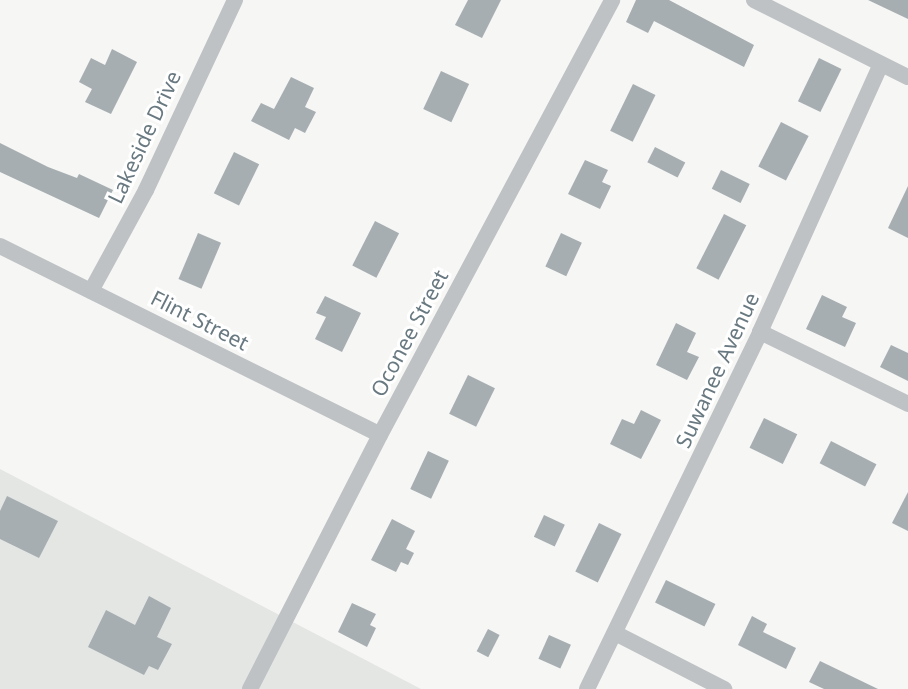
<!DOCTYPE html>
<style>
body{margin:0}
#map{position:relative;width:908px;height:689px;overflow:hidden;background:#f6f6f4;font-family:"Noto Sans",sans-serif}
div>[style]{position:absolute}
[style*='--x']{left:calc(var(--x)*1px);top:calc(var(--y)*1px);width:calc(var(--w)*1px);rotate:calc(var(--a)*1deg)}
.built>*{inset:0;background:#e4e6e4}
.building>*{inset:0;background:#a6aeb2;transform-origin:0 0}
.minor>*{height:16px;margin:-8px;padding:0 8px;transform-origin:8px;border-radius:8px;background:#bec2c5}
span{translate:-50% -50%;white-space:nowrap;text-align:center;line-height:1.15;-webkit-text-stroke:6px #fff;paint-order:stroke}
.street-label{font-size:21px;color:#697981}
</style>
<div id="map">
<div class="built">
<i style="clip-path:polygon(0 469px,421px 689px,0 689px)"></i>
</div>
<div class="building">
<i style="clip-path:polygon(468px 0,501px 0,482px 38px,455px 25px)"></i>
<i style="clip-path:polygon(636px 0,669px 0,754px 45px,744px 67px,654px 21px,648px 33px,626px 22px)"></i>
<i style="clip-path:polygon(868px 0,908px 0,908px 19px)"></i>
<i style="clip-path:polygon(112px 49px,137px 62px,111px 114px,85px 102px,92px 89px,79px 82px,91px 58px,105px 65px)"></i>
<i style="left:819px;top:58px;width:25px;height:48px;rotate:26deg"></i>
<i style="left:441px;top:71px;width:31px;height:42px;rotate:25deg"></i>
<i style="clip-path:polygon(291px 77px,314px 88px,305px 107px,316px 112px,305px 133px,295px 128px,289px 140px,251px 121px,261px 103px,274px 109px)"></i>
<i style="left:633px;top:84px;width:25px;height:52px;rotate:26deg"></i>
<i style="left:781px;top:122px;width:31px;height:50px;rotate:27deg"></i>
<i style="clip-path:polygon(0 143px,48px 167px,77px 178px,79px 174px,113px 190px,99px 218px,0 172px)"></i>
<i style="left:655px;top:147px;width:34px;height:17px;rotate:27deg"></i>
<i style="left:234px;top:152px;width:28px;height:46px;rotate:26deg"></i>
<i style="clip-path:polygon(585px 160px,608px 170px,602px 182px,611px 186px,600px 209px,568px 194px)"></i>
<i style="left:721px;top:170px;width:32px;height:21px;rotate:26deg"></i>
<i style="clip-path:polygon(908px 186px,908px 238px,888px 228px)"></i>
<i style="left:724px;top:214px;width:25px;height:61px;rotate:27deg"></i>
<i style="left:375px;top:221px;width:27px;height:50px;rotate:27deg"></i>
<i style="left:198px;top:233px;width:25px;height:50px;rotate:23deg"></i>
<i style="left:561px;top:233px;width:23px;height:37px;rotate:25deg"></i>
<i style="clip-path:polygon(822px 295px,847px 307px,842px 317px,856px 323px,845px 347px,806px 329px)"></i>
<i style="clip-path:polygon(325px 296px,361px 313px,342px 352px,315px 339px,326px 317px,316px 313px)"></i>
<i style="clip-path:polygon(676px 323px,696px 333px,687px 352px,699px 357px,687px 380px,656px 365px)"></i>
<i style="clip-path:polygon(891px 345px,908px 353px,908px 381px,880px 367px)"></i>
<i style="left:468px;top:375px;width:30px;height:43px;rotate:26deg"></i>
<i style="clip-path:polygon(641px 410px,661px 420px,641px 459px,610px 444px,622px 419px,634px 424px)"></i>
<i style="left:764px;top:418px;width:37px;height:33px;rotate:26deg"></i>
<i style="left:831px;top:441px;width:51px;height:25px;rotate:27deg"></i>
<i style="left:428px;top:451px;width:23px;height:42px;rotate:25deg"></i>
<i style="clip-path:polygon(908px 492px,908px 531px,892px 523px)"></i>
<i style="clip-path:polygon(7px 496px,58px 521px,39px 558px,0 539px,0 511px)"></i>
<i style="left:544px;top:515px;width:23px;height:24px;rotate:25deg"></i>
<i style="clip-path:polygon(392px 519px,415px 531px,406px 549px,414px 553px,408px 565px,401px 562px,396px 572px,371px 560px)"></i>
<i style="left:599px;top:523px;width:25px;height:54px;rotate:26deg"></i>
<i style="left:666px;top:580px;width:55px;height:25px;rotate:26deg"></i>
<i style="clip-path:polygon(149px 596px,171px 608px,157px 637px,172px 644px,158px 670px,149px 666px,144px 675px,88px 647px,106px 610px,135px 625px)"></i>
<i style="clip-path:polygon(352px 603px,376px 614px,370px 625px,376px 628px,367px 647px,338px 632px)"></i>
<i style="clip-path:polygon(752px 616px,767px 624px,763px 632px,796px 648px,786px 669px,738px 645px)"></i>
<i style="left:488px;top:629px;width:13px;height:25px;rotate:27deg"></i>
<i style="left:549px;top:635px;width:24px;height:26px;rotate:24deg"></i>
<i style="clip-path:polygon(820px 661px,878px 689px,824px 689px,809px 682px)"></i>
</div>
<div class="minor">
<i style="--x:754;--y:0;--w:172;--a:26.6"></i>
<i style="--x:0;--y:246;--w:424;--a:26.4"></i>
<i style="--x:91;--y:291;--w:115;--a:-61.4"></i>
<i style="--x:146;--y:190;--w:210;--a:-64.9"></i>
<i style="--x:760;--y:332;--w:165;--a:25.9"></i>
<i style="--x:615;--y:633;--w:123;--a:27.2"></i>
<i style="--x:250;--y:689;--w:285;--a:-62.9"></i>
<i style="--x:380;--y:435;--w:493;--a:-61.9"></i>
<i style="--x:587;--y:689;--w:397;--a:-64.1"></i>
<i style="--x:760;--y:332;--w:292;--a:-65.7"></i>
</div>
<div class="street-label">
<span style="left:144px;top:137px;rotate:-65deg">Lakeside Drive</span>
<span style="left:200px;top:320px;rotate:27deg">Flint Street</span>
<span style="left:409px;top:333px;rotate:-62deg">Oconee Street</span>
<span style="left:717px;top:370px;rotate:-65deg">Suwanee Avenue</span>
</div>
</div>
